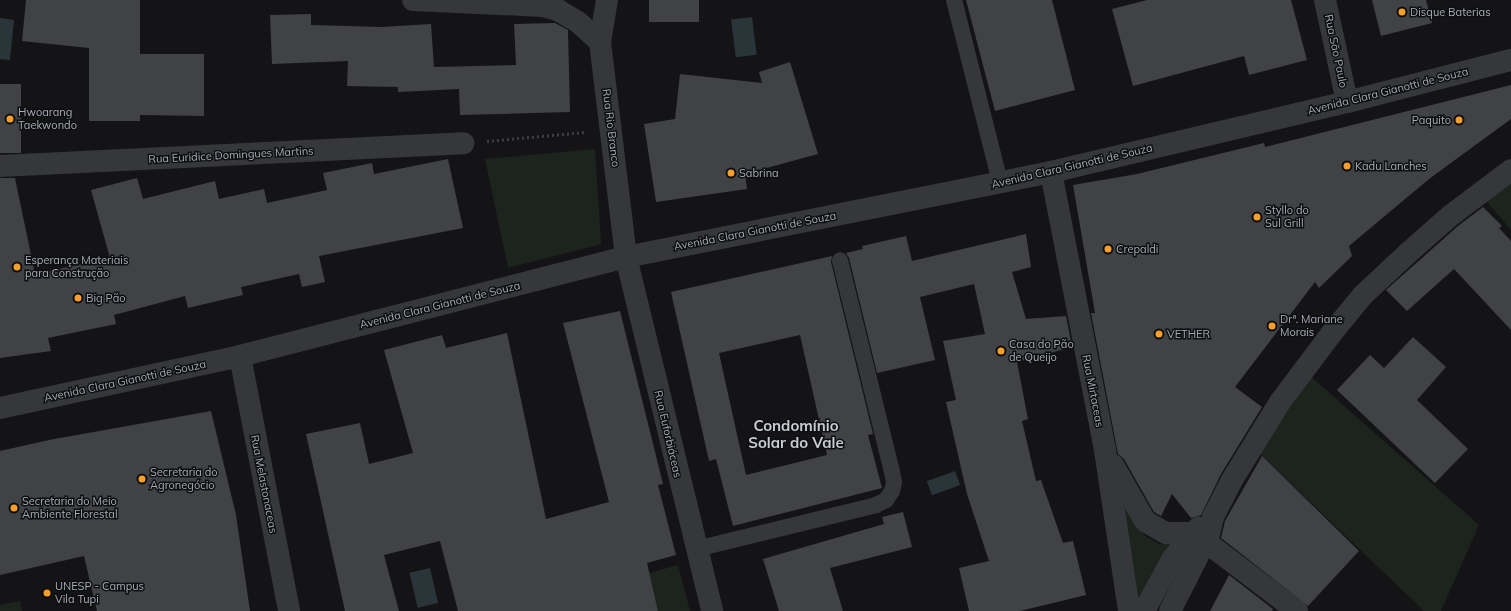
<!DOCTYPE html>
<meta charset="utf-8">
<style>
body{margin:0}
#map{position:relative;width:1511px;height:611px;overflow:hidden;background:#141416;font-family:Mulish,sans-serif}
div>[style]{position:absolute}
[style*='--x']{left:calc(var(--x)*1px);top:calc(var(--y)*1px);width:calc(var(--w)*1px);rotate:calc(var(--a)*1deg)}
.green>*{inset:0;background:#1c241d}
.water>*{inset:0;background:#2a353a;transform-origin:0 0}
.building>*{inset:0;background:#404246;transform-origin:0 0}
.path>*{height:2.5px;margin-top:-1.25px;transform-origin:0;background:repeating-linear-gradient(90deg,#3b3e42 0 2px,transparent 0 5px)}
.lane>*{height:16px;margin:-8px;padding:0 8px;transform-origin:8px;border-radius:8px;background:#35373b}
.street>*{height:22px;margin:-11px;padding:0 11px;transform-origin:11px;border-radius:11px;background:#35373b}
.dots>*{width:11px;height:11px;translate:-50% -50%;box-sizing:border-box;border:2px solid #0f0f11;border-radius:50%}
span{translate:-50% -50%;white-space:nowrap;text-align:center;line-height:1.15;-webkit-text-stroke:3px #0f0f11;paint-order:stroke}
.poi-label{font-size:11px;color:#a6adb7}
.left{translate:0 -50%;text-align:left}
.right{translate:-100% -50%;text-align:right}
.street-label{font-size:11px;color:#a6adb7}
.district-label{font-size:15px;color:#c7cbd3;font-weight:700}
</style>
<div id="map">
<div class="green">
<i style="clip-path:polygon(595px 149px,601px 244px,508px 268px,485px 159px)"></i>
<i style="clip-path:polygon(1511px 182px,1511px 230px,1486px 201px)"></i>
<i style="clip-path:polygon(1308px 374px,1479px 525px,1441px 611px,1424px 611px,1258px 452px)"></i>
<i style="clip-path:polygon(1117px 487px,1145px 536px,1159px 544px,1173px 544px,1136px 611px)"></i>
<i style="clip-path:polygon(678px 565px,690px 611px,658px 611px,649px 573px)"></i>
<i style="clip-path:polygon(20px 601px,22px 611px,0 611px,0 605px)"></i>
</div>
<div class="water">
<i style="left:752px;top:17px;width:38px;height:21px;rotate:83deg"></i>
<i style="clip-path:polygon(0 18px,14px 20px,10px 60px,0 59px)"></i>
<i style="left:955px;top:471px;width:15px;height:30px;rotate:70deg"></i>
<i style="left:430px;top:568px;width:36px;height:21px;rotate:77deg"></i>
</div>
<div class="building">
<i style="clip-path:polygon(26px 0,140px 0,140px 54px,204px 54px,204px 116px,140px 115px,140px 121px,89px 121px,89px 48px,22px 41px)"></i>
<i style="left:649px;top:0;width:50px;height:22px"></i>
<i style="clip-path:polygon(966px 0,1052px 0,1075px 90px,995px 111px)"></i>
<i style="clip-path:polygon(1147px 0,1291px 0,1307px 60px,1249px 75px,1244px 56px,1133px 86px,1112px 9px)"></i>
<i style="clip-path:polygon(1372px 0,1426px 0,1432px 23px,1381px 36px)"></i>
<i style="clip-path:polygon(311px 14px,311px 25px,381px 27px,431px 24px,434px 67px,516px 65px,514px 24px,555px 23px,568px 30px,570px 112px,460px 115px,459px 89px,398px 92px,398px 87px,347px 86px,348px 61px,272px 64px,270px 15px)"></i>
<i style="clip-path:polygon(790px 62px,818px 154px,745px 174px,747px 189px,656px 202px,644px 124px,675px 119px,680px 74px,762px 83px,759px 72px)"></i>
<i style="left:0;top:84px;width:21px;height:69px"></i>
<i style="clip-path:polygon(1511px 85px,1511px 119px,1429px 179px,1349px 246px,1352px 256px,1319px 288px,1315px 282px,1235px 387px,1262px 407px,1221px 474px,1201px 515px,1191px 518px,1172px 494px,1161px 516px,1154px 512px,1124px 459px,1118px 454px,1091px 313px,1095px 313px,1073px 185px,1137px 174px,1264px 143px,1265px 147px)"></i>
<i style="clip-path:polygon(448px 159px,463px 228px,319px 256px,325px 282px,302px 287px,299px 274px,241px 287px,243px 295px,188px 308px,185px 296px,114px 315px,116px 324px,48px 338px,51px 351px,0 358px,0 178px,15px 178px,35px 274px,110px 258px,91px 190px,137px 178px,143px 199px,215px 181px,219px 199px,264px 189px,267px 203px,327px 190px,323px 173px,372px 163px,374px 174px)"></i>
<i style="clip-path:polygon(1483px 207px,1502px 226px,1499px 228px,1511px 241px,1511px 330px,1454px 269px,1407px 311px,1386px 290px,1458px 226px)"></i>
<i style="clip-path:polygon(1026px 234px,1031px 267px,1012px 272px,1026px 319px,1066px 316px,1072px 347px,1017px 362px,1028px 419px,1022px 421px,1036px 481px,1041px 480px,1063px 543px,1073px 541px,1086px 595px,1020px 611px,969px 611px,959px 568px,989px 561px,967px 494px,951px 424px,946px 402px,956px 400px,943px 341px,985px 334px,974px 284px,920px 297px,935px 360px,877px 373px,849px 258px,846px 253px,863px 249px,862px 246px,906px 236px,912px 261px)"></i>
<i style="clip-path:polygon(evenodd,832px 256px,831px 262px,873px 434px,868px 435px,882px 488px,733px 526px,716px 459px,709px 461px,671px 292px,832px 256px,800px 335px,827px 455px,746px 475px,719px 353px,800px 335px)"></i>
<i style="clip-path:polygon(620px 311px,663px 484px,658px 485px,676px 555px,647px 563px,658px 611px,458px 611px,440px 541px,384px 555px,399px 611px,345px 611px,306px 434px,360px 423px,369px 464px,413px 453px,384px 350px,442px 335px,446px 348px,507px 333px,546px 519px,609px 502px,563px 323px)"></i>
<i style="clip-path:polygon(1413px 337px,1446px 367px,1417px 400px,1468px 449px,1435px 483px,1337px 390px,1370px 355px,1384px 368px)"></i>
<i style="clip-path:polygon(211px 411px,236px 515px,250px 611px,97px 611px,84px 556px,0 575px,0 451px,49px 440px)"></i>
<i style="clip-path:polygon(1262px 456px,1359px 551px,1308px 606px,1221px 538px,1225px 521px)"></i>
<i style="clip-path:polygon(903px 512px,912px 547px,830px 568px,843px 611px,779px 611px,763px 559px,884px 524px,882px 517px)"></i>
<i style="clip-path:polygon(1229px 575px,1273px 609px,1272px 611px,1210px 611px)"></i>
</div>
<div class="path">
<i style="--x:487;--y:141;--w:99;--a:-5.2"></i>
</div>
<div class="lane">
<i style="--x:954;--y:0;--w:188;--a:75.8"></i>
<i style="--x:696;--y:549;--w:185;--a:-13.7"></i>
<i style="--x:876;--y:505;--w:11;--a:-27"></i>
<i style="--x:886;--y:500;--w:11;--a:-56"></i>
<i style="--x:892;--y:491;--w:9;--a:-77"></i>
<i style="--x:894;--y:482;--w:10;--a:-101"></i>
<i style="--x:892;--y:472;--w:218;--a:-103.8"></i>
</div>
<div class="street">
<i style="--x:413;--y:0;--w:130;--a:2.6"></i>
<i style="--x:543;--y:6;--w:16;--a:15"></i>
<i style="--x:558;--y:10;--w:23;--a:31"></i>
<i style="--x:578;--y:22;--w:30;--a:42"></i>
<i style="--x:607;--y:0;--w:43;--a:99.5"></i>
<i style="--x:600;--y:42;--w:217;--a:83.1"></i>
<i style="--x:626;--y:257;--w:364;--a:76.3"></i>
<i style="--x:1325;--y:0;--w:104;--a:77.8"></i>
<i style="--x:0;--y:166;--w:464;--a:-2.8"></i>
<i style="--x:1051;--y:172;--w:283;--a:79"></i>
<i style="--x:1105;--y:450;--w:163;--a:81.5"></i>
<i style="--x:240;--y:356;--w:260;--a:79.1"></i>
<i style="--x:0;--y:408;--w:246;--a:-12.2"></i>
<i style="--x:240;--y:356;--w:398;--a:-14.4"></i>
<i style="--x:626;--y:257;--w:433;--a:-11.3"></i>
<i style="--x:1051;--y:172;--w:304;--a:-13.3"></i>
<i style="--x:1347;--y:102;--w:169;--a:-14.4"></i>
<i style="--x:1113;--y:465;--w:64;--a:60.3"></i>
<i style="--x:1145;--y:521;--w:24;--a:30"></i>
<i style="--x:1166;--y:533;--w:27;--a:0"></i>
<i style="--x:1194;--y:533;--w:129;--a:37.1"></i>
<i style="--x:1144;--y:611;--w:60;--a:-61.3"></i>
<i style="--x:1173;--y:558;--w:40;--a:-50"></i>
<i style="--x:1170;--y:611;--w:86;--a:-63.1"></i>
<i style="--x:1209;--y:534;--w:17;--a:-77"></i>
<i style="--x:1213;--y:517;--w:42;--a:-62.8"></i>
<i style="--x:1232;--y:480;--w:92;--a:-58.4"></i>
<i style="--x:1280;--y:402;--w:85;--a:-53.1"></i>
<i style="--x:1331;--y:334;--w:50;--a:-50.6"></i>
<i style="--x:1363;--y:295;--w:62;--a:-43"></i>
<i style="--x:1408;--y:253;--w:56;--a:-41.4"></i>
<i style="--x:1450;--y:216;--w:76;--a:-37"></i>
</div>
<div class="dots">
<i style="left:1402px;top:12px;background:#f79e2c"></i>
<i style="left:10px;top:119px;background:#f79e2c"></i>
<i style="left:1459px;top:120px;background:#f79e2c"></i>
<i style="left:1347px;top:166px;background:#f79e2c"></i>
<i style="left:731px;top:173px;background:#f79e2c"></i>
<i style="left:1257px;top:217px;background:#f79e2c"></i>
<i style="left:1108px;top:249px;background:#f79e2c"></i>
<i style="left:17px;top:267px;background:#f79e2c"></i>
<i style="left:78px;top:298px;background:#f79e2c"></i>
<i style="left:1272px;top:326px;background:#f79e2c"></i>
<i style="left:1159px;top:334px;background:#f79e2c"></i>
<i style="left:1001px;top:351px;background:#f79e2c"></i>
<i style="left:142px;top:479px;background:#f79e2c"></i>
<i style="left:14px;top:508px;background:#f79e2c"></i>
<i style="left:47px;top:593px;background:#f79e2c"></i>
</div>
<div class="poi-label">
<span class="left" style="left:1410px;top:12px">Disque Baterias</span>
<span class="left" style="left:18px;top:119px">Hwoarang<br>Taekwondo</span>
<span class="right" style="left:1451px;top:120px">Paquito</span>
<span class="left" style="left:1355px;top:166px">Kadu Lanches</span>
<span class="left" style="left:739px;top:173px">Sabrina</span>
<span class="left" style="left:1265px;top:217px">Styllo do<br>Sul Grill</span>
<span class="left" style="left:1116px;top:249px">Crepaldi</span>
<span class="left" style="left:25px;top:267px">Esperança Materiais<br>para Construção</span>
<span class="left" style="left:86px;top:298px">Big Pão</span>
<span class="left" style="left:1280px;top:326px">Drª. Mariane<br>Morais</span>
<span class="left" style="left:1167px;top:334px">VETHER</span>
<span class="left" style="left:1009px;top:351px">Casa do Pão<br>de Queijo</span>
<span class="left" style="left:150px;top:479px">Secretaria do<br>Agronegócio</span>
<span class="left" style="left:22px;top:508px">Secretaria do Meio<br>Ambiente Florestal</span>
<span class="left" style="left:55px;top:593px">UNESP - Campus<br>Vila Tupi</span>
</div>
<div class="street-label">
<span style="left:1336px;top:51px;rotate:78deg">Rua São Paulo</span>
<span style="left:1388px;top:91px;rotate:-14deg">Avenida Clara Gianotti de Souza</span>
<span style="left:611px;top:128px;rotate:83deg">Rua Rio Branco</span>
<span style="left:231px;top:155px;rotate:-3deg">Rua Euridice Domingues Martins</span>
<span style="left:1072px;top:166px;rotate:-13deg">Avenida Clara Gianotti de Souza</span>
<span style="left:755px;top:231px;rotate:-11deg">Avenida Clara Gianotti de Souza</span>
<span style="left:440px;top:305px;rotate:-14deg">Avenida Clara Gianotti de Souza</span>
<span style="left:125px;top:381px;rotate:-12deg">Avenida Clara Gianotti de Souza</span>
<span style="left:1093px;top:391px;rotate:79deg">Rua Mirtaceas</span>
<span style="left:668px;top:434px;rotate:77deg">Rua Euforbiáceas</span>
<span style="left:264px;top:484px;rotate:79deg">Rua Melastonaceas</span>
</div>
<div class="district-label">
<span style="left:796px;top:434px">Condomínio<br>Solar do Vale</span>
</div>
</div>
